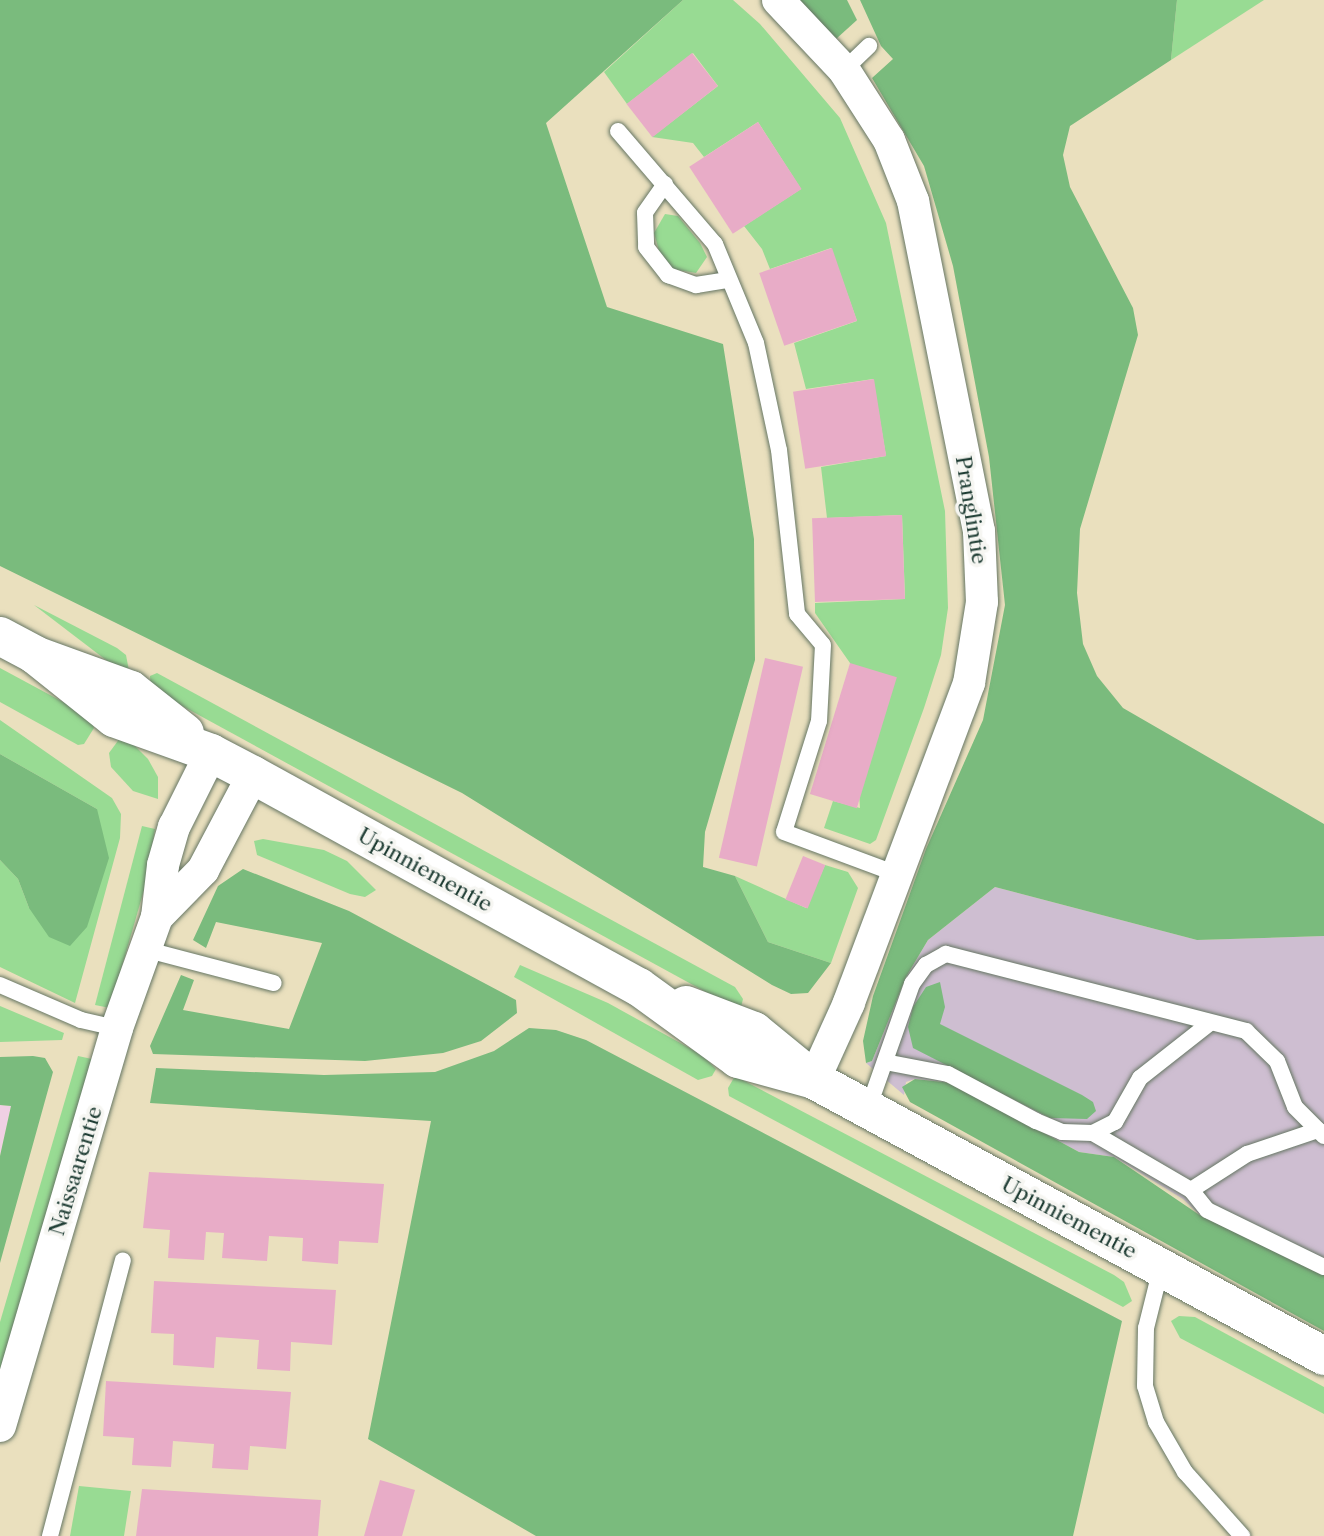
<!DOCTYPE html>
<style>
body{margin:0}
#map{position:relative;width:1324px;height:1536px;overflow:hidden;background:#eae0be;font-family:"Libre Caslon Text",serif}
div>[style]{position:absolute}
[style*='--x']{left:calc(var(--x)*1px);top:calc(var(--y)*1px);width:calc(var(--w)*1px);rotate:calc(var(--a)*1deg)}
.built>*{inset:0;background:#f0d0e4}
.industrial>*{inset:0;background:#cebed1}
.green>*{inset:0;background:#98db93}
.forest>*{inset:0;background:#7abb7d}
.building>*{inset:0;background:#e8acc7;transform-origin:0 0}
.roads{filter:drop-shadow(0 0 2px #667664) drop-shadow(0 0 2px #667664)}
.lane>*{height:16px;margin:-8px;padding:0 8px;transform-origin:8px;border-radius:8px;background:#fff}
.street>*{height:32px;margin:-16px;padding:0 16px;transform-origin:16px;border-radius:16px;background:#fff}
.secondary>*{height:38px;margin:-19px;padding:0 19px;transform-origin:19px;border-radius:19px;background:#fff}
span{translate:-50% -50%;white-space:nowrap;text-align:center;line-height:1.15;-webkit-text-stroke:7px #f6f6f2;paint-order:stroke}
.street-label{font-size:21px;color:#1f3d34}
</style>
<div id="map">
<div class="built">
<i style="clip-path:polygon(0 1105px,11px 1106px,0 1156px)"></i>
</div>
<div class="industrial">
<i style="clip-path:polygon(995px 887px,1197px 940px,1324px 936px,1324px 1275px,1201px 1216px,1183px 1199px,1114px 1157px,1079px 1152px,952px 1083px,915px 1079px,906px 1082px,904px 1095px,866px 1063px,872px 1061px,906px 977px,928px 940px)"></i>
</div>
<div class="green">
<i style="clip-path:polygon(683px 0,733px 0,760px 24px,840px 118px,886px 223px,945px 511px,948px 608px,941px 655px,924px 708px,876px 840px,870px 844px,824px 828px,833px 801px,860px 808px,850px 663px,815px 613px,815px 603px,905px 599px,902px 515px,827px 518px,821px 467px,886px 456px,873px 379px,806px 389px,794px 343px,857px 321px,831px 248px,770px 269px,762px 249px,744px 226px,801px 189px,758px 122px,704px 157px,693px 143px,652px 137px,718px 86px,693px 53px,627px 104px,604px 72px)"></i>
<i style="clip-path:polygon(1177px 0,1264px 0,1171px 60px)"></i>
<i style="clip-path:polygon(665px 214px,678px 216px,700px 243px,707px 257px,696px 273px,672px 269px,659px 251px,654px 233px)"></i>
<i style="clip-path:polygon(34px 605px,117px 648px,126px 655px,129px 671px,123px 673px)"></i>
<i style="clip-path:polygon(0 668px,89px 716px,94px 728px,84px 744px,78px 745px,0 702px)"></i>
<i style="clip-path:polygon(157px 673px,735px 987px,743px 999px,741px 1007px,737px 1009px,151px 689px,150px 676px)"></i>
<i style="clip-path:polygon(0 720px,112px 798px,121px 814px,120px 838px,75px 1003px,0 967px,0 860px,18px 879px,29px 908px,97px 809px,0 754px)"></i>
<i style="clip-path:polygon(120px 738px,129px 740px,148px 759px,158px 777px,158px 799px,133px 791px,111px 767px,109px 753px)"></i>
<i style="clip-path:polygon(142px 826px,155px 829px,146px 883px,110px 1008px,95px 1005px)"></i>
<i style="clip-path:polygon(263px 839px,324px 850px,347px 861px,376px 890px,365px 897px,350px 894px,257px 855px,254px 841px)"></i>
<i style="clip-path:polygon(825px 865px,848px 872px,858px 888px,831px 963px,768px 942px,735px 876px,806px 908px)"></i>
<i style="clip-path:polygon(520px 965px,608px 1003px,702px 1055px,716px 1069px,712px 1076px,698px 1080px,514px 977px)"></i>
<i style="clip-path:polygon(0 1006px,64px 1033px,62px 1040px,0 1042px)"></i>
<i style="clip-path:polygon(78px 1056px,92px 1059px,0 1380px,0 1322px)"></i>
<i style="clip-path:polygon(735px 1076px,1114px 1275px,1124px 1282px,1132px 1301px,1123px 1307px,729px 1096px,728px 1088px)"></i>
<i style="clip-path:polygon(1179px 1316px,1195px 1317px,1324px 1387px,1324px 1414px,1180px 1338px,1171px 1321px)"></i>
<i style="clip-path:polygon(79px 1486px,131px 1491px,124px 1536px,70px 1536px)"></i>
</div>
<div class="forest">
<i style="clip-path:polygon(0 0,683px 0,546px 123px,607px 307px,723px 344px,754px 539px,755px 660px,705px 832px,703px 867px,735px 876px,768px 942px,831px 963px,808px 993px,791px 994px,772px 985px,462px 793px,0 566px)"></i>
<i style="clip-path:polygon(796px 0,847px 0,857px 20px,836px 39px)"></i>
<i style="clip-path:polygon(860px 0,1177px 0,1171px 60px,1070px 126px,1063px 155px,1070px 187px,1133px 308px,1138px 335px,1080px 529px,1077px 593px,1083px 644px,1097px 676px,1123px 708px,1324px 824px,1324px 936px,1197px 940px,995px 887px,928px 940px,906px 977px,872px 1061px,866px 1063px,863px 1041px,873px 996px,926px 849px,983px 720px,1005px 605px,989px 457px,953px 266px,924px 166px,872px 78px,893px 59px,881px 46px)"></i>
<i style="clip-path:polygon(0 754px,97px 809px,109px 858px,87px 927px,70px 946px,49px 937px,29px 908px,18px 879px,0 860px)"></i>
<i style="clip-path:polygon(243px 869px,349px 911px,420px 949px,516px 1000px,517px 1013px,481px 1041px,443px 1053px,365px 1061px,153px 1054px,150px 1046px,181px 975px,194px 980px,183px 1010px,289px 1029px,322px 943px,216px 922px,206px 948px,193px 940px,218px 886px)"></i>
<i style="clip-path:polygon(940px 982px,945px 1007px,940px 1024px,1082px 1095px,1093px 1102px,1096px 1111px,1087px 1119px,1050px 1118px,913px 1048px,908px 1027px,913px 1007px,926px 987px)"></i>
<i style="clip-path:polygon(529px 1028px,556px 1030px,586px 1040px,1122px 1321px,1073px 1536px,536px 1536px,368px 1439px,431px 1121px,150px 1103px,156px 1068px,324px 1075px,435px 1072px,494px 1051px)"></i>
<i style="clip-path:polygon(33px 1056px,45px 1058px,53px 1072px,0 1263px,0 1156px,11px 1106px,0 1105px,0 1057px)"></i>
<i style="clip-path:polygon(915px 1079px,952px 1083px,1079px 1152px,1114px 1157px,1201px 1216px,1324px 1275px,1324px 1331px,910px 1102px,902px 1087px)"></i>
</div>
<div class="building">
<i style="left:692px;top:53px;width:42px;height:83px;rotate:52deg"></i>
<i style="left:758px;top:122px;width:80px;height:82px;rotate:57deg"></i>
<i style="left:832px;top:248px;width:77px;height:77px;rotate:71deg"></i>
<i style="left:874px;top:379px;width:78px;height:82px;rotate:81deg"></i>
<i style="left:902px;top:515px;width:84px;height:90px;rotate:88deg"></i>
<i style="left:765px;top:658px;width:39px;height:205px;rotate:13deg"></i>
<i style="left:850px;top:663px;width:49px;height:137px;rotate:17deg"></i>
<i style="left:803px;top:856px;width:24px;height:47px;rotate:22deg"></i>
<i style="clip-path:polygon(149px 1172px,384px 1184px,378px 1243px,339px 1241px,338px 1264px,302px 1261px,303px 1238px,269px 1236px,267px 1261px,222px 1258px,224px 1233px,206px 1232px,204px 1260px,168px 1258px,170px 1230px,143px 1228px)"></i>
<i style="clip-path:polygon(154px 1281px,336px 1290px,332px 1345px,291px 1342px,290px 1371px,257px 1369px,259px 1340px,216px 1337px,214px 1368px,173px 1365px,174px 1334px,151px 1333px)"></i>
<i style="clip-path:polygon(106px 1381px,291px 1392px,286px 1449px,250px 1446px,248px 1470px,212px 1468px,214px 1444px,173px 1441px,171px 1467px,132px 1465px,134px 1438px,103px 1436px)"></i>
<i style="clip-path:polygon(380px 1480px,415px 1490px,402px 1536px,364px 1536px)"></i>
<i style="clip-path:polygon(142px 1489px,321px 1500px,318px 1536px,136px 1536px)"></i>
</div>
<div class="roads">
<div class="lane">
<i style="--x:844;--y:70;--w:35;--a:-44"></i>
<i style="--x:618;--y:131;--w:149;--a:49.4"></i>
<i style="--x:715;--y:244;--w:107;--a:67.5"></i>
<i style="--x:756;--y:343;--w:109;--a:77.9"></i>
<i style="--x:779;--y:450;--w:165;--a:83.7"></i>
<i style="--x:797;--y:614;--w:40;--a:50"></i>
<i style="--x:823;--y:645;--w:76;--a:93"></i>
<i style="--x:819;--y:721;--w:116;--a:107.5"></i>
<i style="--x:784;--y:832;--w:121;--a:20.4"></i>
<i style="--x:665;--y:184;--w:35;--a:125"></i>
<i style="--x:645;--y:213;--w:34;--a:88"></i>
<i style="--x:646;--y:247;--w:36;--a:52"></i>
<i style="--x:668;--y:275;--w:30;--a:20"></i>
<i style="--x:696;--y:285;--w:31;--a:-9"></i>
<i style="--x:144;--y:949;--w:134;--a:14.7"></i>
<i style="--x:0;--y:985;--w:88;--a:23.4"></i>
<i style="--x:81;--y:1020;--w:37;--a:13"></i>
<i style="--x:885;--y:1062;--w:64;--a:10.8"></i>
<i style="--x:948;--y:1074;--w:100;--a:28.1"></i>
<i style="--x:1036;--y:1121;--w:28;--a:23"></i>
<i style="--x:1062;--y:1132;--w:31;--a:2"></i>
<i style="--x:1093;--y:1133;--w:25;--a:-27"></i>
<i style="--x:1115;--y:1122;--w:51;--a:-60.4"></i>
<i style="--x:1140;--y:1078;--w:89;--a:-38.2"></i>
<i style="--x:868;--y:1109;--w:133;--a:-70.6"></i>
<i style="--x:912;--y:984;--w:24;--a:-54"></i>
<i style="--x:926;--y:965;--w:23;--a:-29"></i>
<i style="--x:946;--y:954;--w:310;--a:14.4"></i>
<i style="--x:1246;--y:1031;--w:43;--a:44.1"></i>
<i style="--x:1277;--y:1061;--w:49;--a:68.6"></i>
<i style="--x:1295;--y:1107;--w:41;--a:45"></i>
<i style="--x:1093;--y:1133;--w:113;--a:30.2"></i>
<i style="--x:1191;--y:1190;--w:26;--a:51"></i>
<i style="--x:1207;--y:1210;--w:130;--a:26"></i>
<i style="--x:1191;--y:1190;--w:67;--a:-32.7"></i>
<i style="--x:1247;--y:1154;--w:75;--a:-18.7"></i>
<i style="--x:1161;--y:1268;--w:62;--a:104"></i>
<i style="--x:1146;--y:1328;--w:58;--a:91"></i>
<i style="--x:1145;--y:1386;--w:38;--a:73"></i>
<i style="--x:1156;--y:1422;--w:58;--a:59.9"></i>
<i style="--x:1185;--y:1472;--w:86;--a:48.3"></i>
<i style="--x:50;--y:1536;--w:285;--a:-75.2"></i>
</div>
<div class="street">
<i style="--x:778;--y:0;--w:96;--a:46.7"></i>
<i style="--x:844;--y:70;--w:83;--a:57.3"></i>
<i style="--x:889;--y:140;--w:66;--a:68.5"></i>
<i style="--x:913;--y:201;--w:337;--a:78.7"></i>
<i style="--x:979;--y:531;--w:71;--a:87.6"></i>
<i style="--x:982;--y:602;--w:82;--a:99.1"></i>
<i style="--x:969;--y:683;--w:342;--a:110.6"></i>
<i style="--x:849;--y:1003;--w:85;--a:114.4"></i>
<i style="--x:157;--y:917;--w:66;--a:-45.6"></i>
<i style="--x:203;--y:870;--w:107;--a:-62.2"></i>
<i style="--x:0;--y:1426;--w:415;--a:-73.6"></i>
<i style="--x:117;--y:1028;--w:118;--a:-70.2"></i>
<i style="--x:157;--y:917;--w:52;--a:-83.4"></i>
<i style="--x:163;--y:865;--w:40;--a:-74"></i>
<i style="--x:174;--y:827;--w:83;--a:-63.4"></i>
</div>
<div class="secondary">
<i style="--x:0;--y:636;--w:40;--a:28"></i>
<i style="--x:35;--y:655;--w:102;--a:20"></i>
<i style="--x:131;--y:690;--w:69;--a:38.5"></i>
<i style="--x:35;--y:655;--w:101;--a:38.6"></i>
<i style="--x:114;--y:718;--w:103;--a:19.8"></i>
<i style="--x:211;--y:753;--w:47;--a:27.6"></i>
<i style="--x:253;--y:775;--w:440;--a:28.8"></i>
<i style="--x:639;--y:987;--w:122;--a:36"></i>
<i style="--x:738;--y:1059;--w:79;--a:15.4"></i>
<i style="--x:686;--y:1005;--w:73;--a:20.9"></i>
<i style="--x:754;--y:1031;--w:77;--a:39.2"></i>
<i style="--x:814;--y:1080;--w:580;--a:28.42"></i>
</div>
</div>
<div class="street-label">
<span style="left:971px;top:510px;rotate:81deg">Pranglintie</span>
<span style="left:425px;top:870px;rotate:29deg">Upinniementie</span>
<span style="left:76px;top:1171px;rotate:-73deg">Naissaarentie</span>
<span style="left:1069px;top:1218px;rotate:28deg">Upinniementie</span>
</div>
</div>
